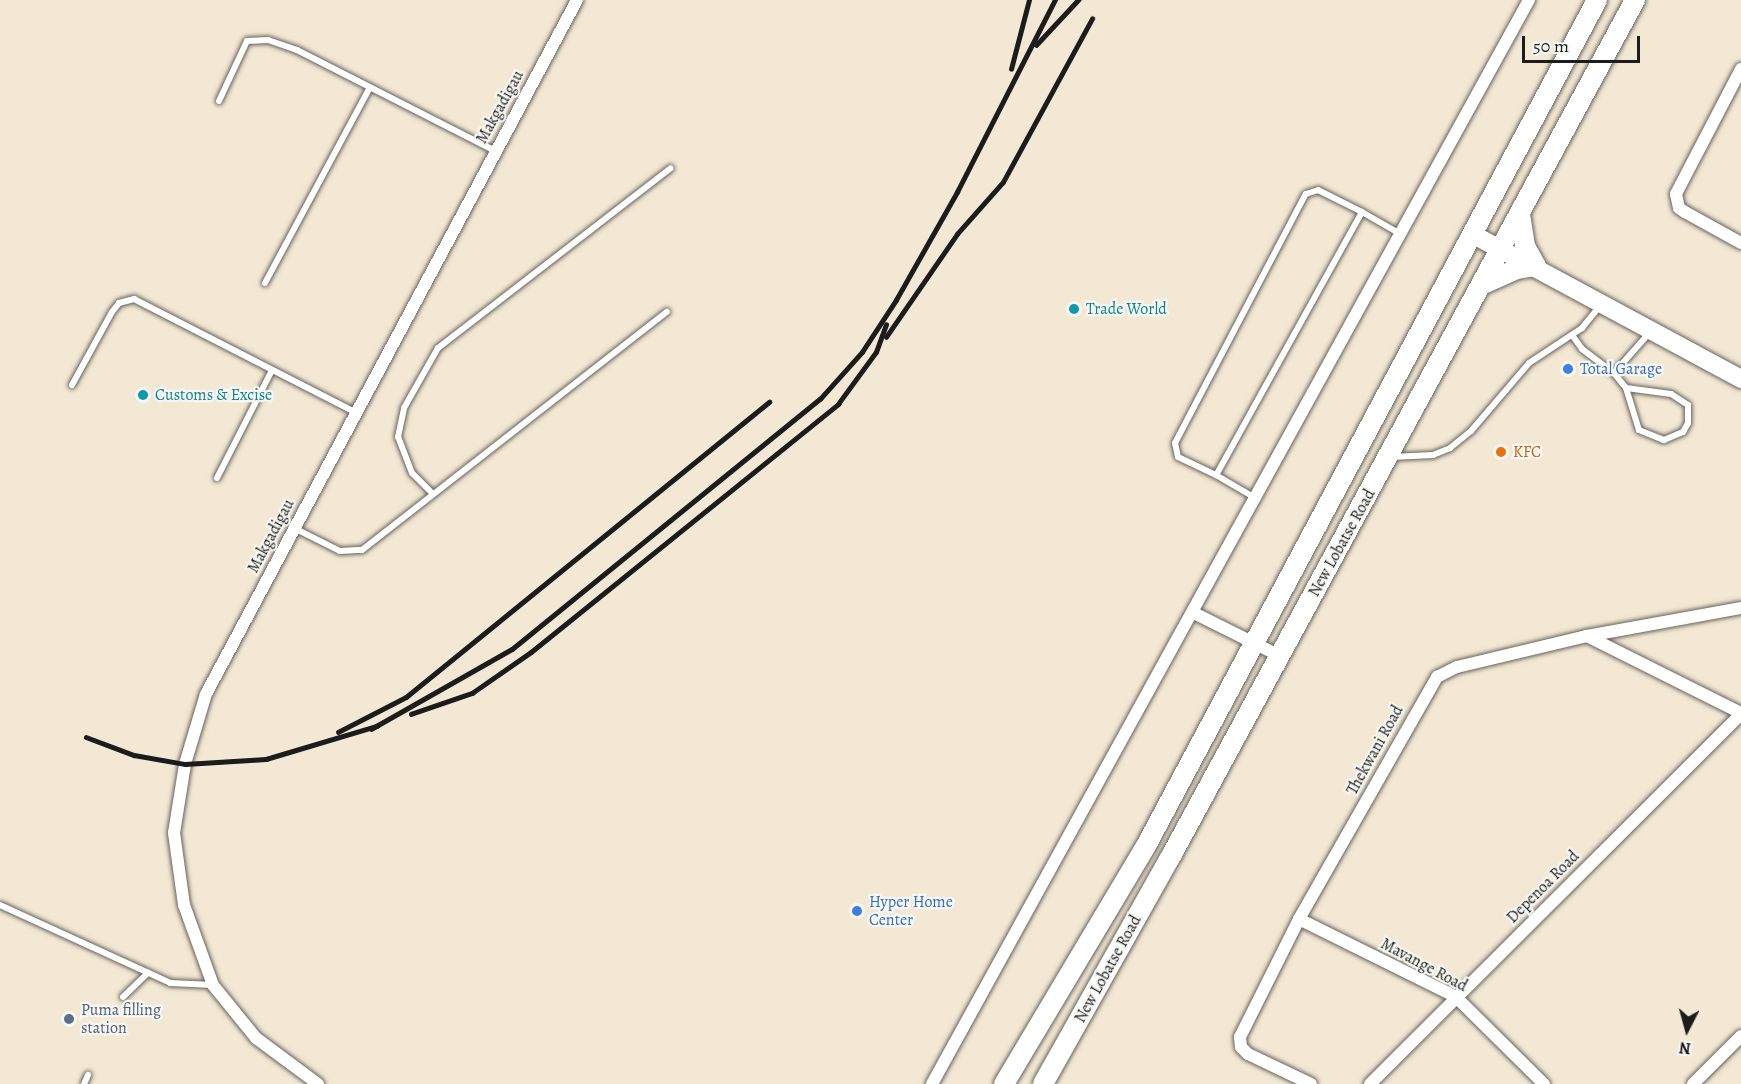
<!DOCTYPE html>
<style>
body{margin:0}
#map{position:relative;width:1741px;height:1084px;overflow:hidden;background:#f2e8d3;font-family:Alegreya,serif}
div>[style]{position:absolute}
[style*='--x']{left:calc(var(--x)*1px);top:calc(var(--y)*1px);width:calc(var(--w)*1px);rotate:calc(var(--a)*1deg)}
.roads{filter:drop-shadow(0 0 2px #67635c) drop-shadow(0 0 2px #67635c)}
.lane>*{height:6px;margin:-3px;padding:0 3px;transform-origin:3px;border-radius:3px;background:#fff}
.street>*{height:12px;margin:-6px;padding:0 6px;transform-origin:6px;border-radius:6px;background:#fff}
.secondary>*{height:18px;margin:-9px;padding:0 9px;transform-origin:9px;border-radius:9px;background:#fff}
.primary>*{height:20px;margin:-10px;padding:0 10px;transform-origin:10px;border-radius:10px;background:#fff}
.rail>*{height:4.5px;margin:-2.25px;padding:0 2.25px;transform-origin:2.25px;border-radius:2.25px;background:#1c1c1c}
.dots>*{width:16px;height:16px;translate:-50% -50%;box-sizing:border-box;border:3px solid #f6f6f2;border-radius:50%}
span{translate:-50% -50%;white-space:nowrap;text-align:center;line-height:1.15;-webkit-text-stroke:4.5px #f6f6f2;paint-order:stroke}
.street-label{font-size:16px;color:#1c1c1c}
.culture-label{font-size:16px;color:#0d838f}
.left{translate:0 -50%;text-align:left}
.shop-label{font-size:16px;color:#366cbe}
.food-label{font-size:16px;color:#c56008}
.service-label{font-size:16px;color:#4e5e75}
.north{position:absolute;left:1657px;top:1000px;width:60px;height:60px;-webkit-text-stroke:4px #f6f6f2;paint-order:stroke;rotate:186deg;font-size:16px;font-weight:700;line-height:24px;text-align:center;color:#1c1c1c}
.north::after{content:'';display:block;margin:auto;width:21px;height:27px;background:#1c1c1c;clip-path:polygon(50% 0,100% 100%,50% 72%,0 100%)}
.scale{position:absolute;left:1522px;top:36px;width:118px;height:27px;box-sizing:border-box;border:3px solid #1c1c1c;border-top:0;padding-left:8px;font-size:18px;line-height:21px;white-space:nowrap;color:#1c1c1c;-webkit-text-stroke:4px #f6f6f2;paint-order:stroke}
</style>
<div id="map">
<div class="roads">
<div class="lane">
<i style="--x:219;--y:101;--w:66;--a:-65"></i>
<i style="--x:247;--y:41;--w:21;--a:-3"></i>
<i style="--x:268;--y:40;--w:31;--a:19"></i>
<i style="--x:297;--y:50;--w:222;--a:27"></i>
<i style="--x:1362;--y:212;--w:301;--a:119"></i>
<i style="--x:1216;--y:475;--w:42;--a:-154.7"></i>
<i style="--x:1178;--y:457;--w:14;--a:-102"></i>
<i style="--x:1175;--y:443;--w:281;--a:-62.3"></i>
<i style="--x:1306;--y:194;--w:13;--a:-18"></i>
<i style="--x:1318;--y:190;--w:49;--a:26.6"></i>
<i style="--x:1362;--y:212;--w:46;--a:29.9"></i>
<i style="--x:265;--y:283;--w:220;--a:-61.8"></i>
<i style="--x:1572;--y:335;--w:17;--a:54"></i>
<i style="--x:1582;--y:349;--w:40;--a:37"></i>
<i style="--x:1614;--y:373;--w:56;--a:-48.6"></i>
<i style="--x:1614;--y:373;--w:19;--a:51"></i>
<i style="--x:1626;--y:388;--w:44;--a:72.8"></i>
<i style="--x:1639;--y:430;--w:27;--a:22"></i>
<i style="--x:1664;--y:440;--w:21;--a:-23"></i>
<i style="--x:1683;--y:432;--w:10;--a:-61"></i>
<i style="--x:1688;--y:423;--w:18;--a:-90"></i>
<i style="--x:1688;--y:405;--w:20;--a:-147"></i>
<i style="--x:1671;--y:394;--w:45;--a:-172.4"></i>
<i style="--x:72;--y:385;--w:83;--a:-61.3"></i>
<i style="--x:112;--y:312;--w:11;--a:-52"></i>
<i style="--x:119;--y:303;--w:16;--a:-15"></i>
<i style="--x:134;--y:299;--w:248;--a:27.1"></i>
<i style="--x:1391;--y:457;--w:42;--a:-2.7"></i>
<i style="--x:1433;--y:455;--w:18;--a:-22"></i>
<i style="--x:1450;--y:448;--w:27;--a:-39"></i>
<i style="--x:1471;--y:431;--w:89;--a:-49.5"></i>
<i style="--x:1529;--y:363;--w:64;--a:-33.4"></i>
<i style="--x:1582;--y:328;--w:28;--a:-51"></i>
<i style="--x:1216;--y:475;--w:48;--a:30.3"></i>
<i style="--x:217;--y:478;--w:121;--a:-63"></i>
<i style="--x:432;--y:493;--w:28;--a:-135"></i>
<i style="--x:412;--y:473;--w:39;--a:-111"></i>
<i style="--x:398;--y:437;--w:30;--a:-78"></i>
<i style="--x:404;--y:408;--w:69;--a:-60.5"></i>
<i style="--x:438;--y:348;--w:294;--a:-37.7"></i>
<i style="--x:294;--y:528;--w:51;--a:26.6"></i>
<i style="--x:340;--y:551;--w:22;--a:-3"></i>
<i style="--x:362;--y:550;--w:387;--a:-38"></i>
<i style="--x:0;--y:905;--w:187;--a:24.6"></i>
<i style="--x:170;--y:983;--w:43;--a:2.7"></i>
<i style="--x:123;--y:997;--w:35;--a:-44"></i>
<i style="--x:84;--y:1084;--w:10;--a:-66"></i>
</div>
<div class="street">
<i style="--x:1741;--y:69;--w:141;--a:117.5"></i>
<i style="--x:1676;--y:194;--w:14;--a:78"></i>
<i style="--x:1679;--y:208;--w:7;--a:34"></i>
<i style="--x:1685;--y:212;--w:64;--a:29"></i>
<i style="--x:1194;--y:613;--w:96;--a:26.6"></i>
<i style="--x:1587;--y:636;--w:172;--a:26.6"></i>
<i style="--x:1299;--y:919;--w:175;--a:26.4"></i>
<i style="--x:1456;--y:997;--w:124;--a:44.7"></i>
<i style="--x:318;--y:1084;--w:77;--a:-143.4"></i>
<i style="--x:256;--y:1038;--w:68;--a:-129.1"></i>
<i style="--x:213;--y:985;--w:85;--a:-109.9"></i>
<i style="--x:184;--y:905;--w:73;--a:-97.9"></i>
<i style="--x:174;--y:833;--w:70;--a:-80.9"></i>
<i style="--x:185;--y:764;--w:73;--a:-73.3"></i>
<i style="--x:206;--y:694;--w:787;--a:-61.87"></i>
<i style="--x:932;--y:1084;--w:1238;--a:-61.16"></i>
<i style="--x:1311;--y:1084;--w:70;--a:-154.5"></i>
<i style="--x:1248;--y:1054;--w:10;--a:-135"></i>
<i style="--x:1241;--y:1047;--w:10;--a:-96"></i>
<i style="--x:1240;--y:1037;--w:132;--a:-63.4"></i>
<i style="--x:1299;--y:919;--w:279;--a:-60.3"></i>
<i style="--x:1437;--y:677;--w:22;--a:-27"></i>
<i style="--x:1457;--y:667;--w:134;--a:-13.4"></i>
<i style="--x:1587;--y:636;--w:157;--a:-10.3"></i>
<i style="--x:1370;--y:1084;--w:524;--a:-44.92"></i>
<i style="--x:1693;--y:1084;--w:68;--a:-45"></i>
</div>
<div class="secondary">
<i style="--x:1472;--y:234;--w:306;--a:28.3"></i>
</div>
<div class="primary">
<i style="--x:1483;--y:284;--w:36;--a:-24"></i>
<i style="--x:1516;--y:269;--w:20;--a:-9"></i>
<i style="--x:1536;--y:266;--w:23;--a:-119"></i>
<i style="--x:1525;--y:246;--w:30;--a:-99"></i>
<i style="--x:1004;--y:1084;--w:279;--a:-59.2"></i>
<i style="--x:1147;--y:844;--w:956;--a:-61.93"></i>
<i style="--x:1043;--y:1084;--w:259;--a:-60.7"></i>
<i style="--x:1170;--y:858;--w:976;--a:-61.54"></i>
</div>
</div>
<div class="rail">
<i style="--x:1036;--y:45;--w:62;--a:-47"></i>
<i style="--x:1011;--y:69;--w:71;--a:-75.4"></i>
<i style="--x:886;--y:337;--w:125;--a:-55.4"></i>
<i style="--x:957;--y:234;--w:69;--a:-48.5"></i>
<i style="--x:1003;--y:182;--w:186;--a:-61.4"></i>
<i style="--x:411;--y:714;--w:65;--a:-19"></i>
<i style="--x:472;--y:693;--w:72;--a:-34.8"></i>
<i style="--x:531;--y:652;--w:395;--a:-38.9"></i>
<i style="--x:838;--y:404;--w:64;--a:-53.8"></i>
<i style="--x:876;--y:352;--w:29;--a:-70"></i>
<i style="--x:371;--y:729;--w:162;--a:-29.6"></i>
<i style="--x:512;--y:649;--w:397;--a:-39.1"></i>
<i style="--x:820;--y:399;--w:63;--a:-48.2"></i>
<i style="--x:862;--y:352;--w:62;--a:-56.8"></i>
<i style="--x:896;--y:300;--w:124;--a:-60.5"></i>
<i style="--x:957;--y:192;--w:216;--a:-63"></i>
<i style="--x:338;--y:732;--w:76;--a:-27.2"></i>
<i style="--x:406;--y:697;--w:468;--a:-39.1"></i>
<i style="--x:86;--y:737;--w:51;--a:20.6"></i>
<i style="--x:134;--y:755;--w:52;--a:10"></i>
<i style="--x:185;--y:764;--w:81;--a:-3.5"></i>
<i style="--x:266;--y:759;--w:116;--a:-16.6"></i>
</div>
<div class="dots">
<i style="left:1074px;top:309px;background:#0f9aa8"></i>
<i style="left:1568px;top:369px;background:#3f7fe0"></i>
<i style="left:143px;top:395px;background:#0f9aa8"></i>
<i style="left:1501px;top:452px;background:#e8710a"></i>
<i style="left:857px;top:911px;background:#3f7fe0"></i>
<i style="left:69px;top:1019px;background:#5c6f8a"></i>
</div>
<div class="street-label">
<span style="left:500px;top:107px;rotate:-61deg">Makgadigau</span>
<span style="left:271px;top:536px;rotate:-62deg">Makgadigau</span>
<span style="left:1342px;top:543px;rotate:-61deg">New Lobatse Road</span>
<span style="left:1375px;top:750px;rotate:-61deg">Thekwani Road</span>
<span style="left:1543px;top:887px;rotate:-45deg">Depenoa Road</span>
<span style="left:1424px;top:965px;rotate:28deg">Mavange Road</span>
<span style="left:1108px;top:969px;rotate:-61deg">New Lobatse Road</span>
</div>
<div class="culture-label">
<span class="left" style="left:1086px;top:309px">Trade World</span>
<span class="left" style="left:155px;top:395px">Customs &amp; Excise</span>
</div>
<div class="shop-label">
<span class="left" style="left:1580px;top:369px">Total Garage</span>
<span class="left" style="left:869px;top:911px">Hyper Home<br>Center</span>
</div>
<div class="food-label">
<span class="left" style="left:1513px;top:452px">KFC</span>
</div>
<div class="service-label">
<span class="left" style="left:81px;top:1019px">Puma filling<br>station</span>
</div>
<div class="north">N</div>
<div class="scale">50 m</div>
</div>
